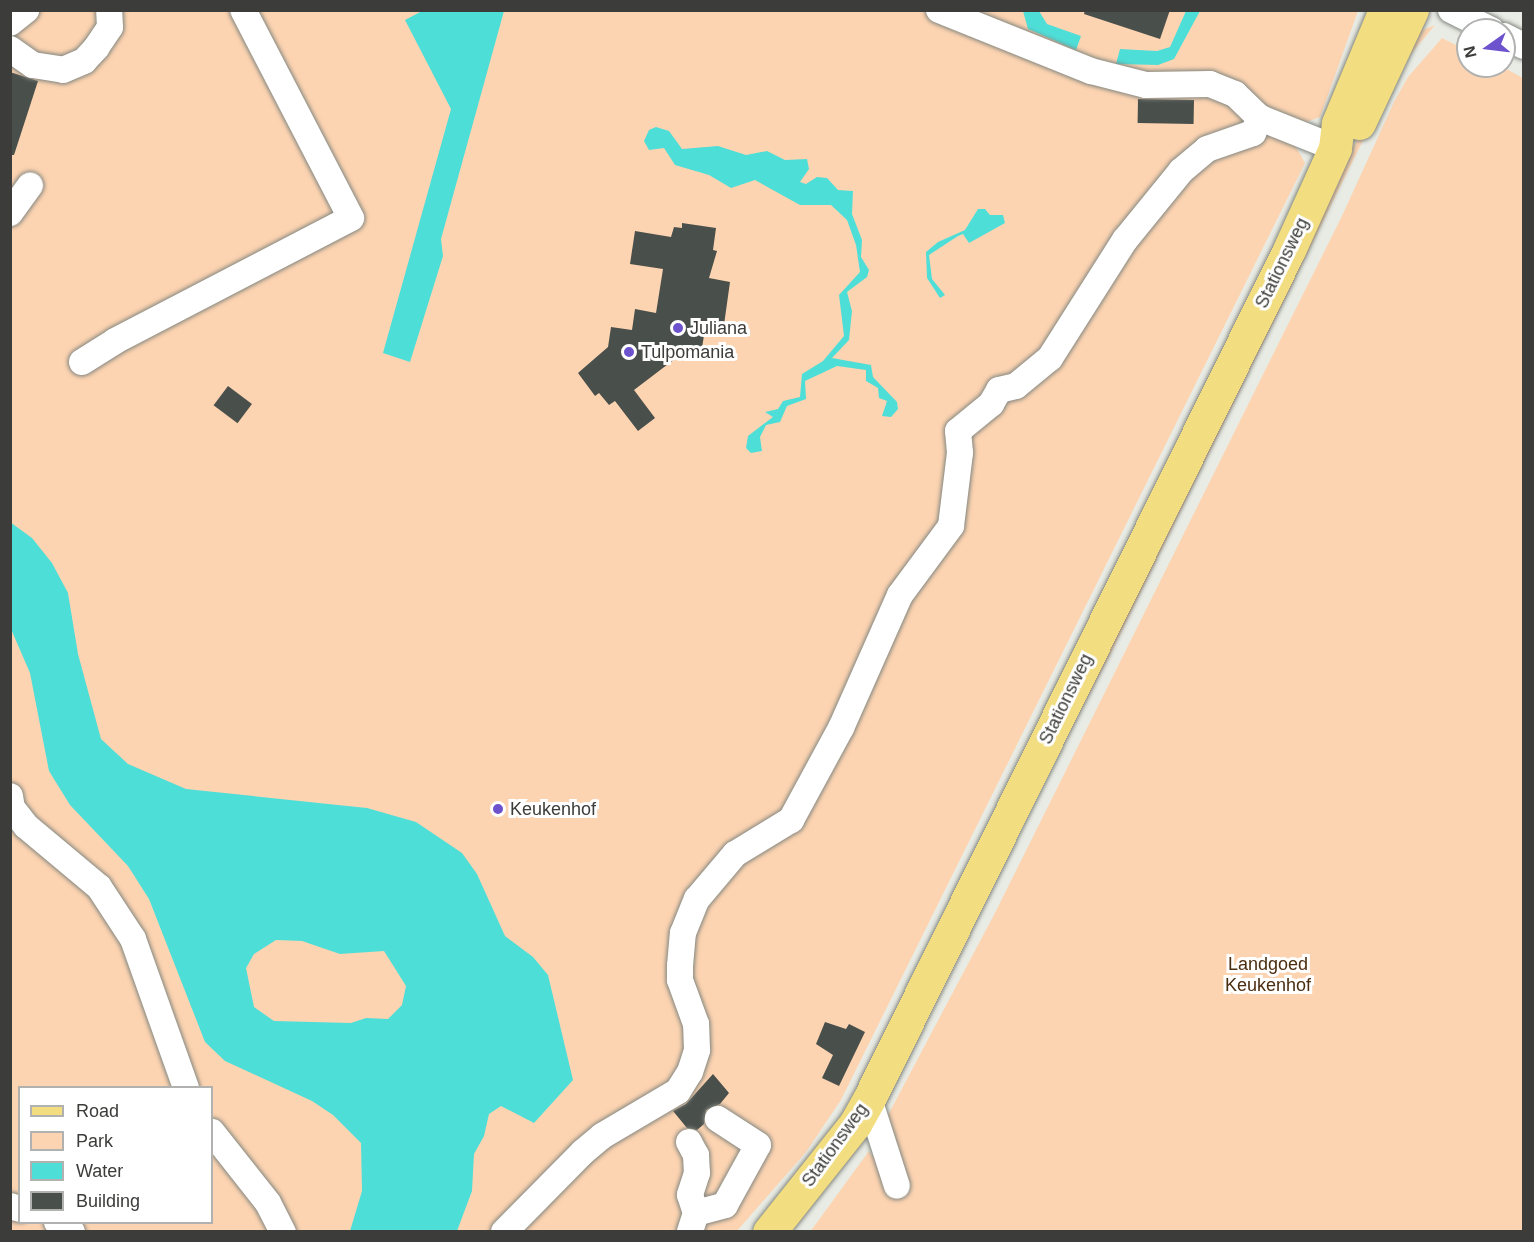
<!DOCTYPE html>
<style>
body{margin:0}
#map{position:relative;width:1534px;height:1242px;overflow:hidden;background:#e9ece4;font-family:Arial,sans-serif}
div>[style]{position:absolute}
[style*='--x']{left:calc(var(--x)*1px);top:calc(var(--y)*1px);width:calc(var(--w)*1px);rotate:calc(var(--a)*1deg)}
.green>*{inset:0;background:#fdd4b1}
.water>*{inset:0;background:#4eded8}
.building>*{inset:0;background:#494f4b;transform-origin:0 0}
.roads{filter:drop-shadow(0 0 2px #848780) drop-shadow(0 0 2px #848780)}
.minor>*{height:26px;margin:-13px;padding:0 13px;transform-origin:13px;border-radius:13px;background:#fff}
.major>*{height:33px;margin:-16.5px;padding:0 16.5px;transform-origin:16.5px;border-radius:16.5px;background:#f2dd81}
.dots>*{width:16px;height:16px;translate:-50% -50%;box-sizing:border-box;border:3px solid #fff;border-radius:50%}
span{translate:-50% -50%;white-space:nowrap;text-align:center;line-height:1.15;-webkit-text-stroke:6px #fff;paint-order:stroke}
.street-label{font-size:18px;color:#3c3d3a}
.poi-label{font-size:18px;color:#3c3d3a}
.left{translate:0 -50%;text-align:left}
.park-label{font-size:18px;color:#4b2d10}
.frame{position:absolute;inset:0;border:12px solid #3c3d3a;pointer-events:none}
.legend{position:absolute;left:18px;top:1086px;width:195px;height:138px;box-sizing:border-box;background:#fff;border:2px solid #b1b1b0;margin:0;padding:8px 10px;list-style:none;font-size:18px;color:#3c3d3a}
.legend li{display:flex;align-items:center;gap:12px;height:30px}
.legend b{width:30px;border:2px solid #b1b1b0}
.north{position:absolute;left:1456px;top:18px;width:60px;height:60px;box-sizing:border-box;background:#fff;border:2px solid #b1b1b0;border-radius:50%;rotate:256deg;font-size:16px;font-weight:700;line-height:24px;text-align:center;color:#3c3d3a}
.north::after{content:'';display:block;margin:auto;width:21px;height:27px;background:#6c52cc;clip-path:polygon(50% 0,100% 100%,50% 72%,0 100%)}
</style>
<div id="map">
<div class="green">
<i style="clip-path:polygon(evenodd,10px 11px,1358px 11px,1320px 117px,1298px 125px,1292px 140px,1305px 163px,841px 1100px,806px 1152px,737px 1231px,11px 1231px,10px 11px,20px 1088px,212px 1088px,212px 1222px,20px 1222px,20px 1088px)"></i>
<i style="clip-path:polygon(1435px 25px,1405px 61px,1371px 124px,1111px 653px,996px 873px,1403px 45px,1416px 33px)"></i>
<i style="clip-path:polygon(1442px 38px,1468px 51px,1468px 66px,1501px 66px,1523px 78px,1523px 1231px,810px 1232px,869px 1151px,882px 1169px,896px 1147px,888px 1115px,996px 911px,1341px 218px,1395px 100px,1408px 77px)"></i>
</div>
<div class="water">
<i style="clip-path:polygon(424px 10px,504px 11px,441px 239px,443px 256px,410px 362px,383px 353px,451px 109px,405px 20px)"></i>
<i style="clip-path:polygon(1023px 11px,1039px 11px,1047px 24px,1081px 36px,1076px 50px,1028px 29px)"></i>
<i style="clip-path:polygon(1186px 11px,1200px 11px,1174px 59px,1158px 65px,1116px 64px,1120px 49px,1157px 51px,1170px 47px)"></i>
<i style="clip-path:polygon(656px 127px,669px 131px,682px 149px,718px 146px,746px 155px,767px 151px,785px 160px,807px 159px,809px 169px,800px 182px,806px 184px,817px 177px,827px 178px,838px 190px,853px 191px,852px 214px,862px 240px,861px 257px,869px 270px,867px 277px,847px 292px,852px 311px,849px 340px,832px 358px,871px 365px,873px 377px,897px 402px,898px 409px,891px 417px,882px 416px,887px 401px,879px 398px,878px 388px,866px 381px,866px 370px,837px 366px,805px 381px,806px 399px,787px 406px,780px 422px,766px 425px,760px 437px,762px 451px,751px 453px,746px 448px,748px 436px,773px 417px,765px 412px,778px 409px,783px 401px,800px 397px,802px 374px,823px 361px,844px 336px,839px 295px,860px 272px,856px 245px,847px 220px,831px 205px,800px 205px,755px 180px,731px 188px,709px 175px,675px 165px,664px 148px,649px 150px,644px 141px,649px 130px)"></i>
<i style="clip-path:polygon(978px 209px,985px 209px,990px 215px,1003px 215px,1005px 223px,969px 243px,963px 234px,958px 236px,929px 255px,932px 279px,945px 295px,940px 298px,927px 278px,926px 252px,938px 242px,965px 230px)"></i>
<i style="clip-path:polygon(evenodd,10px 522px,32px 538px,52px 563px,68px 593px,78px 654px,101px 739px,128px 764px,186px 789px,367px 808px,416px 822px,462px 853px,477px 874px,505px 936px,533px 957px,548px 975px,573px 1080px,534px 1123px,501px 1106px,489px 1114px,484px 1136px,474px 1154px,472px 1191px,457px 1231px,350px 1231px,362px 1191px,361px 1143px,333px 1115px,312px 1101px,225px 1061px,205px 1042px,149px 899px,128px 866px,70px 805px,49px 771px,30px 673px,11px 629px,10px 522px,276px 940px,302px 941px,340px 954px,384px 951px,406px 986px,402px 1005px,388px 1019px,366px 1018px,351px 1023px,274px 1021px,254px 1007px,246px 968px,254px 954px,276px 940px)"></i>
</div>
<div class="building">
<i style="clip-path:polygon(1085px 10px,1170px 10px,1160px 39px,1084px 14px)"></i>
<i style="clip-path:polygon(10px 72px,38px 81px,14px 155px,10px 155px)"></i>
<i style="left:1138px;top:99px;width:56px;height:24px;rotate:1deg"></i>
<i style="clip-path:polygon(682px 223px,716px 228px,713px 250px,717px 251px,709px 278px,730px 282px,723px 332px,705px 329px,700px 361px,676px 358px,634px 390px,655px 418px,638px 431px,615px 401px,609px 405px,599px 393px,595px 396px,578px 373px,608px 347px,611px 327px,632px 330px,635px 309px,656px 313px,663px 269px,630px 264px,635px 231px,671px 237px,674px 227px,682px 228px)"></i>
<i style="left:228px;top:386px;width:30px;height:24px;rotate:37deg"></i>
<i style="clip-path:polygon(825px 1022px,846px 1029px,849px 1024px,865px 1032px,839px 1086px,822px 1078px,833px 1055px,816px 1044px)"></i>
<i style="clip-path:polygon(713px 1074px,729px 1093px,720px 1104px,706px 1110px,704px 1124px,697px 1130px,687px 1128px,673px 1111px,686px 1104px)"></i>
</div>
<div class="roads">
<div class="minor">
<i style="--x:939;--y:10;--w:164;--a:21.9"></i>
<i style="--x:1091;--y:71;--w:57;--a:14.3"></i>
<i style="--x:1146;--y:85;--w:64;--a:-0.9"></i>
<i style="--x:1210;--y:84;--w:27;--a:22"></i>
<i style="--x:1235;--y:94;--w:35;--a:44"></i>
<i style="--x:1260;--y:118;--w:81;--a:21.8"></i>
<i style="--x:1451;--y:10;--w:45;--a:26.6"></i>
<i style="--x:10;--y:23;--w:21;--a:-39"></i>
<i style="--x:1504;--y:36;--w:22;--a:27"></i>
<i style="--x:10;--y:49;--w:28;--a:35"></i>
<i style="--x:33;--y:65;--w:30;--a:9"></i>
<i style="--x:63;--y:70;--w:23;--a:-23"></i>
<i style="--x:84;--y:61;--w:18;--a:-47"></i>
<i style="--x:96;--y:48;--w:25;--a:-56"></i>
<i style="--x:110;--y:27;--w:17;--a:-93"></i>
<i style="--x:10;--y:213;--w:34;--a:-54"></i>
<i style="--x:82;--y:362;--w:39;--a:-32"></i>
<i style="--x:115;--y:341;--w:266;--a:-27.5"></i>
<i style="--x:351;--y:218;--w:234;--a:-117.4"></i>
<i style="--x:10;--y:796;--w:12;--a:81"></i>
<i style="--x:12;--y:808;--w:23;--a:52"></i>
<i style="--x:26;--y:826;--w:95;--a:39.9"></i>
<i style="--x:99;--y:887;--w:62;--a:56.8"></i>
<i style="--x:133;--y:939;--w:158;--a:70.4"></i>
<i style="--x:869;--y:1099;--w:91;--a:72.2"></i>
<i style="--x:212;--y:1132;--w:90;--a:51.7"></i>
<i style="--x:268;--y:1203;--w:33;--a:63"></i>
<i style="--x:689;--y:1142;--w:15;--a:62"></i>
<i style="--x:696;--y:1155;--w:18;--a:87"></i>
<i style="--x:697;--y:1173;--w:23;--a:108"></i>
<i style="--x:690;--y:1195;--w:19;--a:72"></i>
<i style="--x:696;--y:1213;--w:20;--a:108"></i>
<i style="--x:10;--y:1206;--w:10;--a:17"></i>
<i style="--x:696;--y:1213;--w:30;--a:-15"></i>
<i style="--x:725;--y:1205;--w:68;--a:-61.2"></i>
<i style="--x:758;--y:1145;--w:48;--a:-147"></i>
<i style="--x:57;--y:1222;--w:18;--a:34"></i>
<i style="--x:504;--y:1232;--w:112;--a:-45.4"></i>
<i style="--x:583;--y:1152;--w:25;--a:-40"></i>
<i style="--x:602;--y:1136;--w:88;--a:-30.6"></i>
<i style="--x:678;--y:1091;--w:22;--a:-58"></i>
<i style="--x:690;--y:1072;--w:23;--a:-72"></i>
<i style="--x:697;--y:1050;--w:26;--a:-92"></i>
<i style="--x:696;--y:1024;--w:47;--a:-110"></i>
<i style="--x:680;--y:980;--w:14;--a:-90"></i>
<i style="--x:680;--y:966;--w:33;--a:-85"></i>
<i style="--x:683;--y:933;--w:37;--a:-68"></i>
<i style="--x:697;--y:899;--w:59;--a:-49.8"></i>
<i style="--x:735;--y:854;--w:66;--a:-31.3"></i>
<i style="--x:791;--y:820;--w:105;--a:-61.5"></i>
<i style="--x:841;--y:728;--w:145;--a:-66.1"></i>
<i style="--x:900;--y:595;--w:86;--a:-53.5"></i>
<i style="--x:951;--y:526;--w:74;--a:-83"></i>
<i style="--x:960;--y:453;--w:22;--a:-95"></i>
<i style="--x:958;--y:431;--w:43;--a:-39.3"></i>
<i style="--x:991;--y:404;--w:16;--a:-60"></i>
<i style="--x:999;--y:390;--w:17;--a:-13"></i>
<i style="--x:1016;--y:386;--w:44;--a:-39.5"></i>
<i style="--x:1050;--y:358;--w:140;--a:-57.6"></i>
<i style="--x:1125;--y:240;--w:89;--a:-50.9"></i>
<i style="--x:1181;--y:171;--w:34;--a:-40"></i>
<i style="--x:1207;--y:149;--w:49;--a:-19.2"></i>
<i style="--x:1253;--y:133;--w:17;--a:-65"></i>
</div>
<div class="major">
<i style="--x:1359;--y:123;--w:125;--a:-64.9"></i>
<i style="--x:769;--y:1232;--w:138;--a:-51.5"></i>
<i style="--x:855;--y:1124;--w:29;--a:-61"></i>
<i style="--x:869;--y:1099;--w:947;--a:-63.68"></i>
<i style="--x:1289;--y:250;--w:112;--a:-65.7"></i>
<i style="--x:1335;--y:148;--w:25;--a:-83"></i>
<i style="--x:1338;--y:123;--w:122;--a:-67.4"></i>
</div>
</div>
<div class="dots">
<i style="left:678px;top:328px;background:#6c52cc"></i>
<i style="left:629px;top:352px;background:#6c52cc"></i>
<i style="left:498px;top:809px;background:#6c52cc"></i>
</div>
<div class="street-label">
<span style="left:1282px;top:263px;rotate:-64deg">Stationsweg</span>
<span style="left:1066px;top:699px;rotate:-64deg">Stationsweg</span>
<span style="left:835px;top:1145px;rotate:-54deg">Stationsweg</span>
</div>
<div class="poi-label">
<span class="left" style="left:690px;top:328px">Juliana</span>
<span class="left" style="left:641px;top:352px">Tulpomania</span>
<span class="left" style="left:510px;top:809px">Keukenhof</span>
</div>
<div class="park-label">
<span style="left:1268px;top:975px">Landgoed<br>Keukenhof</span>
</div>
<div class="frame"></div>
<ul class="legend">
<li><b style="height:8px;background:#f2dd81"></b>Road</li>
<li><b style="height:16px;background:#fdd4b1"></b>Park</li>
<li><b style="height:16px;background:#4eded8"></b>Water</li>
<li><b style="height:16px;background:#494f4b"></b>Building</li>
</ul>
<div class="north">N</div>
</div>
